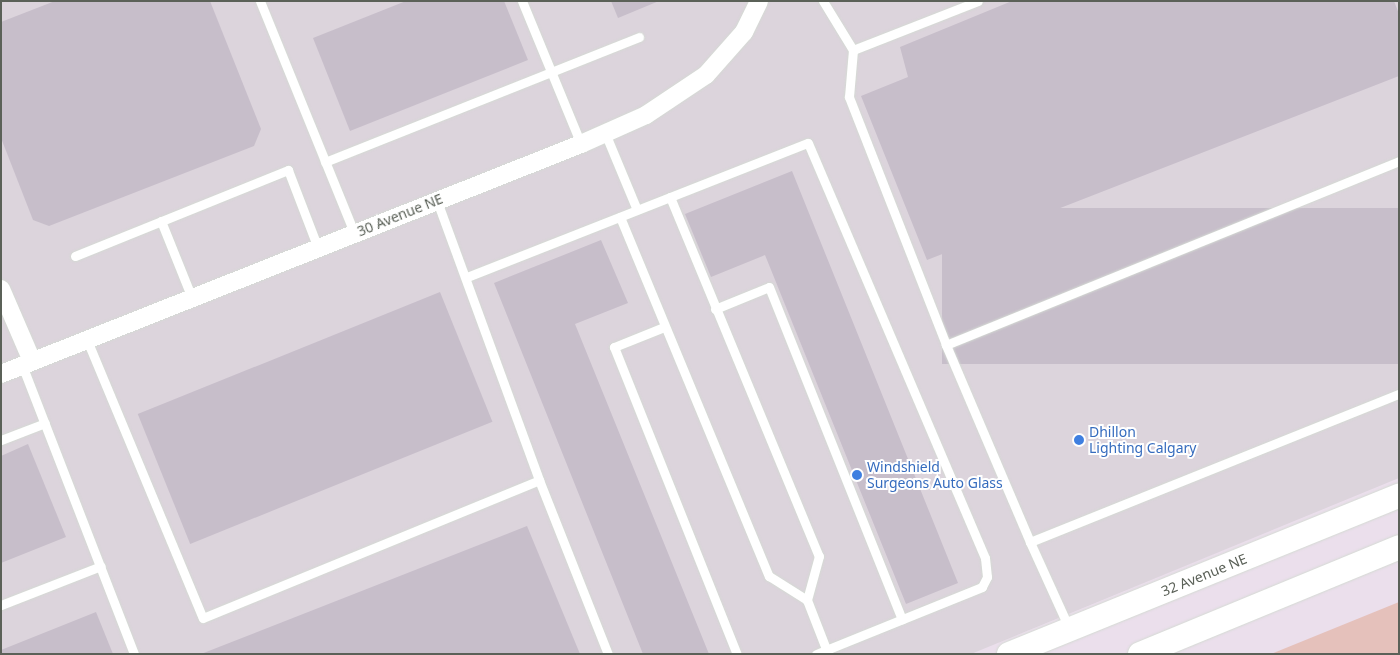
<!DOCTYPE html>
<style>
body{margin:0}
#map{position:relative;width:1400px;height:655px;overflow:hidden;background:#ebdfec;font-family:"Noto Sans",sans-serif}
div>[style]{position:absolute}
[style*='--x']{left:calc(var(--x)*1px);top:calc(var(--y)*1px);width:calc(var(--w)*1px);rotate:calc(var(--a)*1deg)}
.industrial>*{inset:0;background:#dcd4dc}
.green>*{inset:0;background:#e5c1bb}
.building>*{inset:0;background:#c7beca;transform-origin:0 0}
.roads{filter:drop-shadow(0 0 1px #d4dad3) drop-shadow(0 0 1px #d4dad3)}
.lane>*{height:9px;margin:-4.5px;padding:0 4.5px;transform-origin:4.5px;border-radius:4.5px;background:#fff}
.street>*{height:18px;margin:-9px;padding:0 9px;transform-origin:9px;border-radius:9px;background:#fff}
.secondary>*{height:24px;margin:-12px;padding:0 12px;transform-origin:12px;border-radius:12px;background:#fff}
.dots>*{width:14px;height:14px;translate:-50% -50%;box-sizing:border-box;border:2px solid #fff;border-radius:50%}
span{translate:-50% -50%;white-space:nowrap;text-align:center;line-height:1.15;-webkit-text-stroke:4px #fff;paint-order:stroke}
.street-label{font-size:14px;color:#5b6158}
.shop-label{font-size:14px;color:#366cbe}
.left{translate:0 -50%;text-align:left}
.frame{position:absolute;inset:0;border:2px solid #5b6158;pointer-events:none}
</style>
<div id="map">
<div class="industrial">
<i style="clip-path:polygon(1px 1px,1399px 1px,1399px 478px,971px 654px,1px 654px)"></i>
</div>
<div class="green">
<i style="clip-path:polygon(1399px 602px,1399px 654px,1271px 654px)"></i>
</div>
<div class="building">
<i style="clip-path:polygon(55px 1px,210px 1px,261px 129px,254px 146px,49px 226px,33px 220px,1px 138px,1px 22px)"></i>
<i style="clip-path:polygon(406px 1px,504px 1px,528px 60px,350px 131px,313px 38px)"></i>
<i style="clip-path:polygon(611px 1px,659px 1px,618px 18px)"></i>
<i style="clip-path:polygon(1012px 1px,1394px 1px,1399px 14px,1399px 76px,927px 260px,861px 96px,908px 77px,900px 47px)"></i>
<i style="clip-path:polygon(792px 171px,958px 583px,906px 604px,765px 255px,711px 277px,685px 214px)"></i>
<i style="left:1399px;top:208px;width:156px;height:457px;rotate:90deg"></i>
<i style="clip-path:polygon(601px 240px,628px 303px,575px 324px,709px 654px,643px 654px,494px 283px)"></i>
<i style="left:440px;top:292px;width:140px;height:326px;rotate:68deg"></i>
<i style="clip-path:polygon(28px 444px,66px 537px,1px 563px,1px 456px)"></i>
<i style="clip-path:polygon(527px 526px,580px 654px,201px 654px)"></i>
<i style="clip-path:polygon(96px 612px,113px 654px,1px 654px,1px 650px)"></i>
</div>
<div class="roads">
<div class="lane">
<i style="--x:260;--y:1;--w:250;--a:67.9"></i>
<i style="--x:522;--y:1;--w:155;--a:67.6"></i>
<i style="--x:823;--y:1;--w:57;--a:58.5"></i>
<i style="--x:853;--y:50;--w:134;--a:-21.4"></i>
<i style="--x:853;--y:50;--w:47;--a:94.9"></i>
<i style="--x:849;--y:97;--w:266;--a:68.6"></i>
<i style="--x:946;--y:345;--w:214;--a:66.9"></i>
<i style="--x:605;--y:133;--w:83;--a:67.4"></i>
<i style="--x:325;--y:162;--w:338;--a:-21.7"></i>
<i style="--x:670;--y:197;--w:389;--a:67.5"></i>
<i style="--x:819;--y:556;--w:46;--a:105.3"></i>
<i style="--x:807;--y:600;--w:58;--a:68.7"></i>
<i style="--x:437;--y:201;--w:297;--a:69.9"></i>
<i style="--x:539;--y:480;--w:187;--a:68.4"></i>
<i style="--x:620;--y:217;--w:389;--a:67.5"></i>
<i style="--x:769;--y:576;--w:45;--a:32.3"></i>
<i style="--x:161;--y:221;--w:83;--a:68.1"></i>
<i style="--x:75;--y:256;--w:230;--a:-22"></i>
<i style="--x:288;--y:170;--w:84;--a:69"></i>
<i style="--x:467;--y:277;--w:366;--a:-21.5"></i>
<i style="--x:808;--y:143;--w:451;--a:66.9"></i>
<i style="--x:985;--y:558;--w:19;--a:84"></i>
<i style="--x:987;--y:577;--w:11;--a:117"></i>
<i style="--x:982;--y:587;--w:179;--a:158"></i>
<i style="--x:715;--y:309;--w:58;--a:-22.2"></i>
<i style="--x:769;--y:287;--w:358;--a:68.2"></i>
<i style="--x:664;--y:327;--w:54;--a:158.2"></i>
<i style="--x:614;--y:347;--w:331;--a:68.2"></i>
<i style="--x:87;--y:340;--w:301;--a:67.4"></i>
<i style="--x:203;--y:618;--w:363;--a:-22.3"></i>
<i style="--x:946;--y:345;--w:489;--a:-22.1"></i>
<i style="--x:22;--y:365;--w:310;--a:68.8"></i>
<i style="--x:1;--y:440;--w:47;--a:-21.1"></i>
<i style="--x:1;--y:605;--w:107;--a:-21.3"></i>
<i style="--x:1069;--y:628;--w:94;--a:-114.4"></i>
<i style="--x:1030;--y:542;--w:398;--a:-21.9"></i>
</div>
<div class="street">
<i style="--x:1;--y:289;--w:78;--a:66.7"></i>
<i style="--x:1;--y:374;--w:624;--a:-21.63"></i>
<i style="--x:581;--y:144;--w:71;--a:-24"></i>
<i style="--x:646;--y:115;--w:72;--a:-33.7"></i>
<i style="--x:706;--y:75;--w:57;--a:-48.5"></i>
<i style="--x:744;--y:32;--w:34;--a:-64"></i>
</div>
<div class="secondary">
<i style="--x:1009;--y:654;--w:421;--a:-22.1"></i>
<i style="--x:1140;--y:654;--w:280;--a:-22.4"></i>
</div>
</div>
<div class="dots">
<i style="left:1079px;top:440px;background:#3f7fe0"></i>
<i style="left:857px;top:475px;background:#3f7fe0"></i>
</div>
<div class="street-label">
<span style="left:400px;top:215px;rotate:-22deg">30 Avenue NE</span>
<span style="left:1204px;top:575px;rotate:-22deg">32 Avenue NE</span>
</div>
<div class="shop-label">
<span class="left" style="left:1089px;top:440px">Dhillon<br>Lighting Calgary</span>
<span class="left" style="left:867px;top:475px">Windshield<br>Surgeons Auto Glass</span>
</div>
<div class="frame"></div>
</div>
